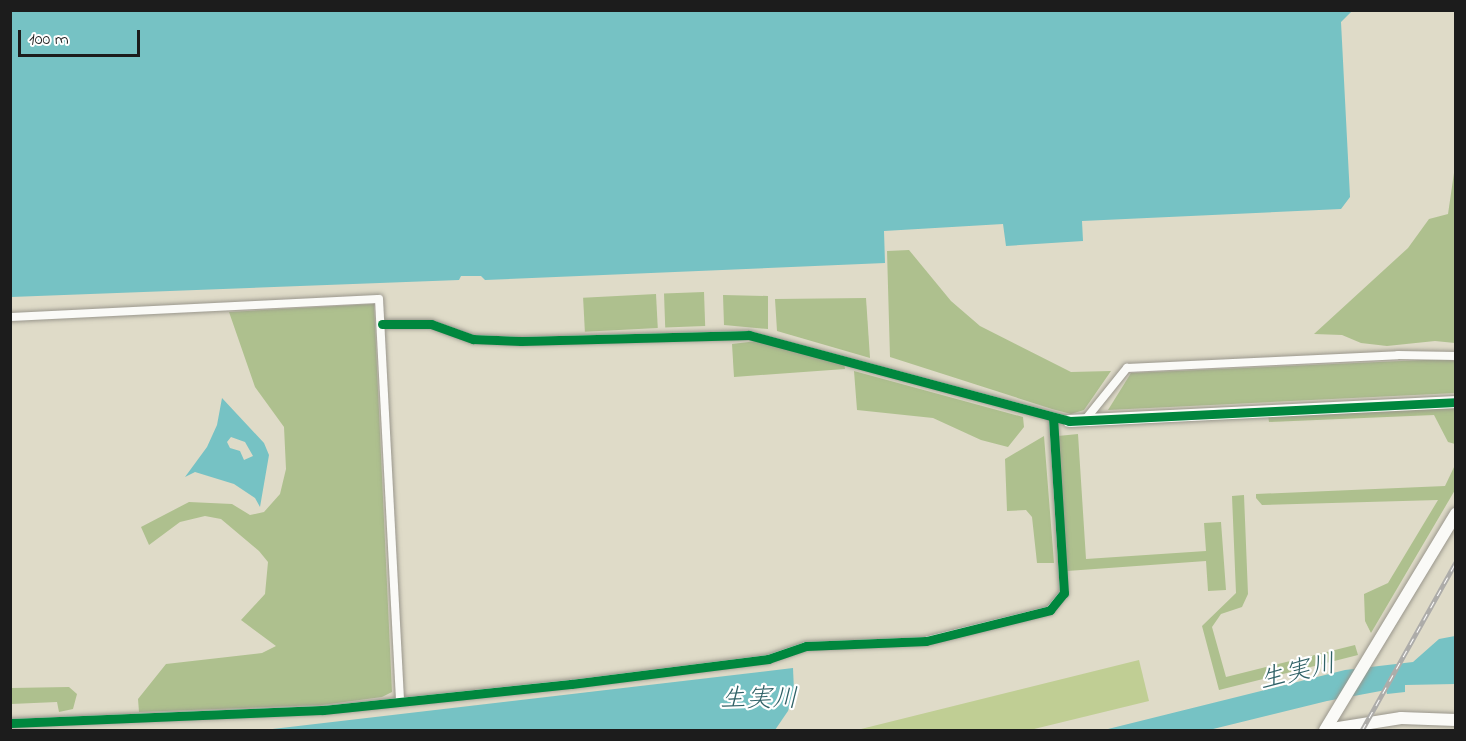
<!DOCTYPE html>
<meta charset="utf-8">
<style>
body{margin:0}
#map{position:relative;width:1466px;height:741px;overflow:hidden;background:#dfdbc8;font-family:"Indie Flower","Klee One",sans-serif}
div>[style]{position:absolute}
[style*='--x']{left:calc(var(--x)*1px);top:calc(var(--y)*1px);width:calc(var(--w)*1px);rotate:calc(var(--a)*1deg)}
.green>*{inset:0;background:#c0ce94}
.forest>*{inset:0;background:#aec08e;transform-origin:0 0}
.water>*{inset:0;background:#76c2c4}
.roads{filter:drop-shadow(0 0 2px #99968c) drop-shadow(0 0 2px #99968c)}
.street>*{height:8px;margin:-4px;padding:0 4px;transform-origin:4px;border-radius:4px;background:#fafaf7}
.secondary>*{height:12px;margin:-6px;padding:0 6px;transform-origin:6px;border-radius:6px;background:#fafaf7}
.rail>*{height:4.5px;margin-top:-2.25px;transform-origin:0;background:repeating-linear-gradient(90deg,#fff 0 7px,#adaca9 0 14px);box-sizing:border-box;border-block:2px solid #adaca9}
.cycleway>*{height:9px;margin:-4.5px;padding:0 4.5px;transform-origin:4.5px;border-radius:4.5px;background:#00873e}
span{translate:-50% -50%;white-space:nowrap;text-align:center;line-height:1.15;-webkit-text-stroke:4.5px #fff;paint-order:stroke}
.water-label{font-size:26px;color:#306267;font-style:italic}
.frame{position:absolute;inset:0;border:12px solid #1c1c1c;pointer-events:none}
.scale{position:absolute;left:18px;top:30px;width:122px;height:27px;box-sizing:border-box;border:3px solid #1c1c1c;border-top:0;padding-left:8px;font-size:18px;line-height:21px;white-space:nowrap;color:#1c1c1c;-webkit-text-stroke:4px #fff;paint-order:stroke}
</style>
<div id="map">
<div class="green">
<i style="clip-path:polygon(1139px 660px,1149px 701px,1030px 730px,857px 730px)"></i>
</div>
<div class="forest">
<i style="clip-path:polygon(1455px 166px,1455px 343px,1435px 341px,1387px 346px,1361px 343px,1342px 335px,1314px 334px,1408px 248px,1429px 219px,1448px 214px)"></i>
<i style="clip-path:polygon(909px 250px,951px 301px,980px 326px,1071px 372px,1111px 371px,1084px 410px,1071px 414px,1052px 409px,890px 357px,887px 251px)"></i>
<i style="left:704px;top:292px;width:34px;height:40px;rotate:88deg"></i>
<i style="left:656px;top:294px;width:34px;height:73px;rotate:87deg"></i>
<i style="clip-path:polygon(723px 295px,768px 296px,768px 329px,724px 325px)"></i>
<i style="clip-path:polygon(866px 298px,870px 358px,777px 331px,775px 299px)"></i>
<i style="clip-path:polygon(374px 304px,392px 692px,382px 697px,322px 705px,139px 712px,138px 699px,166px 664px,262px 653px,276px 646px,241px 620px,265px 594px,268px 562px,259px 551px,221px 519px,205px 516px,180px 522px,149px 545px,141px 527px,189px 502px,232px 504px,250px 515px,264px 512px,280px 494px,286px 469px,284px 427px,255px 387px,229px 312px)"></i>
<i style="clip-path:polygon(757px 341px,844px 362px,845px 369px,734px 377px,732px 344px)"></i>
<i style="clip-path:polygon(1447px 359px,1455px 361px,1455px 393px,1108px 410px,1131px 373px)"></i>
<i style="clip-path:polygon(854px 371px,1023px 417px,1024px 427px,1008px 447px,981px 440px,933px 418px,857px 410px)"></i>
<i style="clip-path:polygon(1455px 407px,1455px 444px,1448px 442px,1434px 415px,1269px 422px,1268px 415px)"></i>
<i style="clip-path:polygon(1078px 434px,1086px 559px,1206px 551px,1204px 523px,1221px 522px,1226px 590px,1208px 591px,1206px 561px,1067px 571px,1058px 436px)"></i>
<i style="clip-path:polygon(1044px 436px,1054px 563px,1037px 563px,1032px 517px,1026px 510px,1007px 511px,1005px 459px)"></i>
<i style="clip-path:polygon(1455px 465px,1455px 490px,1371px 633px,1365px 621px,1364px 594px,1388px 583px,1438px 500px,1262px 505px,1256px 498px,1256px 494px,1445px 486px)"></i>
<i style="clip-path:polygon(1244px 495px,1248px 594px,1242px 607px,1221px 614px,1212px 627px,1226px 677px,1355px 645px,1358px 655px,1219px 690px,1202px 626px,1236px 593px,1232px 496px)"></i>
<i style="clip-path:polygon(69px 687px,77px 694px,73px 709px,59px 712px,57px 702px,11px 704px,11px 688px)"></i>
</div>
<div class="water">
<i style="clip-path:polygon(11px 10px,1352px 11px,1341px 22px,1350px 197px,1341px 209px,1082px 221px,1083px 241px,1006px 246px,1003px 224px,884px 231px,885px 263px,485px 280px,481px 276px,461px 276px,459px 280px,11px 297px)"></i>
<i style="clip-path:polygon(evenodd,222px 398px,264px 443px,269px 455px,260px 507px,255px 498px,234px 484px,195px 472px,185px 477px,207px 447px,217px 425px,222px 398px,231px 437px,245px 442px,253px 456px,244px 460px,240px 451px,230px 448px,227px 442px,231px 437px)"></i>
<i style="clip-path:polygon(1455px 636px,1455px 684px,1405px 685px,1405px 692px,1387px 694px,1386px 690px,1327px 701px,1209px 730px,1104px 730px,1345px 670px,1413px 662px,1439px 639px)"></i>
<i style="clip-path:polygon(793px 668px,794px 691px,788px 711px,775px 730px,264px 730px)"></i>
</div>
<div class="roads">
<div class="street">
<i style="--x:10;--y:317;--w:369;--a:-2.8"></i>
<i style="--x:379;--y:299;--w:402;--a:87"></i>
<i style="--x:382;--y:324;--w:49;--a:0"></i>
<i style="--x:431;--y:324;--w:45;--a:19.7"></i>
<i style="--x:473;--y:339;--w:48;--a:2.4"></i>
<i style="--x:521;--y:341;--w:228;--a:-1.5"></i>
<i style="--x:749;--y:335;--w:331;--a:15"></i>
<i style="--x:1085;--y:420;--w:67;--a:-51.1"></i>
<i style="--x:1127;--y:368;--w:271;--a:-2.7"></i>
<i style="--x:1398;--y:355;--w:58;--a:1"></i>
<i style="--x:10;--y:723;--w:313;--a:-2.4"></i>
<i style="--x:323;--y:710;--w:249;--a:-6"></i>
<i style="--x:571;--y:684;--w:199;--a:-7.2"></i>
<i style="--x:768;--y:659;--w:40;--a:-18.9"></i>
<i style="--x:806;--y:646;--w:120;--a:-2.4"></i>
<i style="--x:926;--y:641;--w:128;--a:-14"></i>
<i style="--x:1050;--y:610;--w:22;--a:-51"></i>
<i style="--x:1064;--y:593;--w:174;--a:-93.6"></i>
</div>
<div class="secondary">
<i style="--x:1069;--y:421;--w:387;--a:-2.8"></i>
<i style="--x:1325;--y:730;--w:253;--a:-58.8"></i>
<i style="--x:1326;--y:730;--w:76;--a:-9.1"></i>
<i style="--x:1401;--y:718;--w:55;--a:2.1"></i>
</div>
</div>
<div class="rail">
<i style="--x:1362;--y:730;--w:193;--a:-60.8"></i>
</div>
<div class="cycleway">
<i style="--x:382;--y:324;--w:49;--a:0"></i>
<i style="--x:431;--y:324;--w:45;--a:19.7"></i>
<i style="--x:473;--y:339;--w:48;--a:2.4"></i>
<i style="--x:521;--y:341;--w:228;--a:-1.5"></i>
<i style="--x:749;--y:335;--w:331;--a:15"></i>
<i style="--x:1069;--y:421;--w:387;--a:-2.8"></i>
<i style="--x:10;--y:723;--w:313;--a:-2.4"></i>
<i style="--x:323;--y:710;--w:249;--a:-6"></i>
<i style="--x:571;--y:684;--w:199;--a:-7.2"></i>
<i style="--x:768;--y:659;--w:40;--a:-18.9"></i>
<i style="--x:806;--y:646;--w:120;--a:-2.4"></i>
<i style="--x:926;--y:641;--w:128;--a:-14"></i>
<i style="--x:1050;--y:610;--w:22;--a:-51"></i>
<i style="--x:1064;--y:593;--w:174;--a:-93.6"></i>
</div>
<div class="water-label">
<span style="left:1298px;top:674px;rotate:-13deg">生実川</span>
<span style="left:759px;top:701px">生実川</span>
</div>
<div class="frame"></div>
<div class="scale">100 m</div>
</div>
